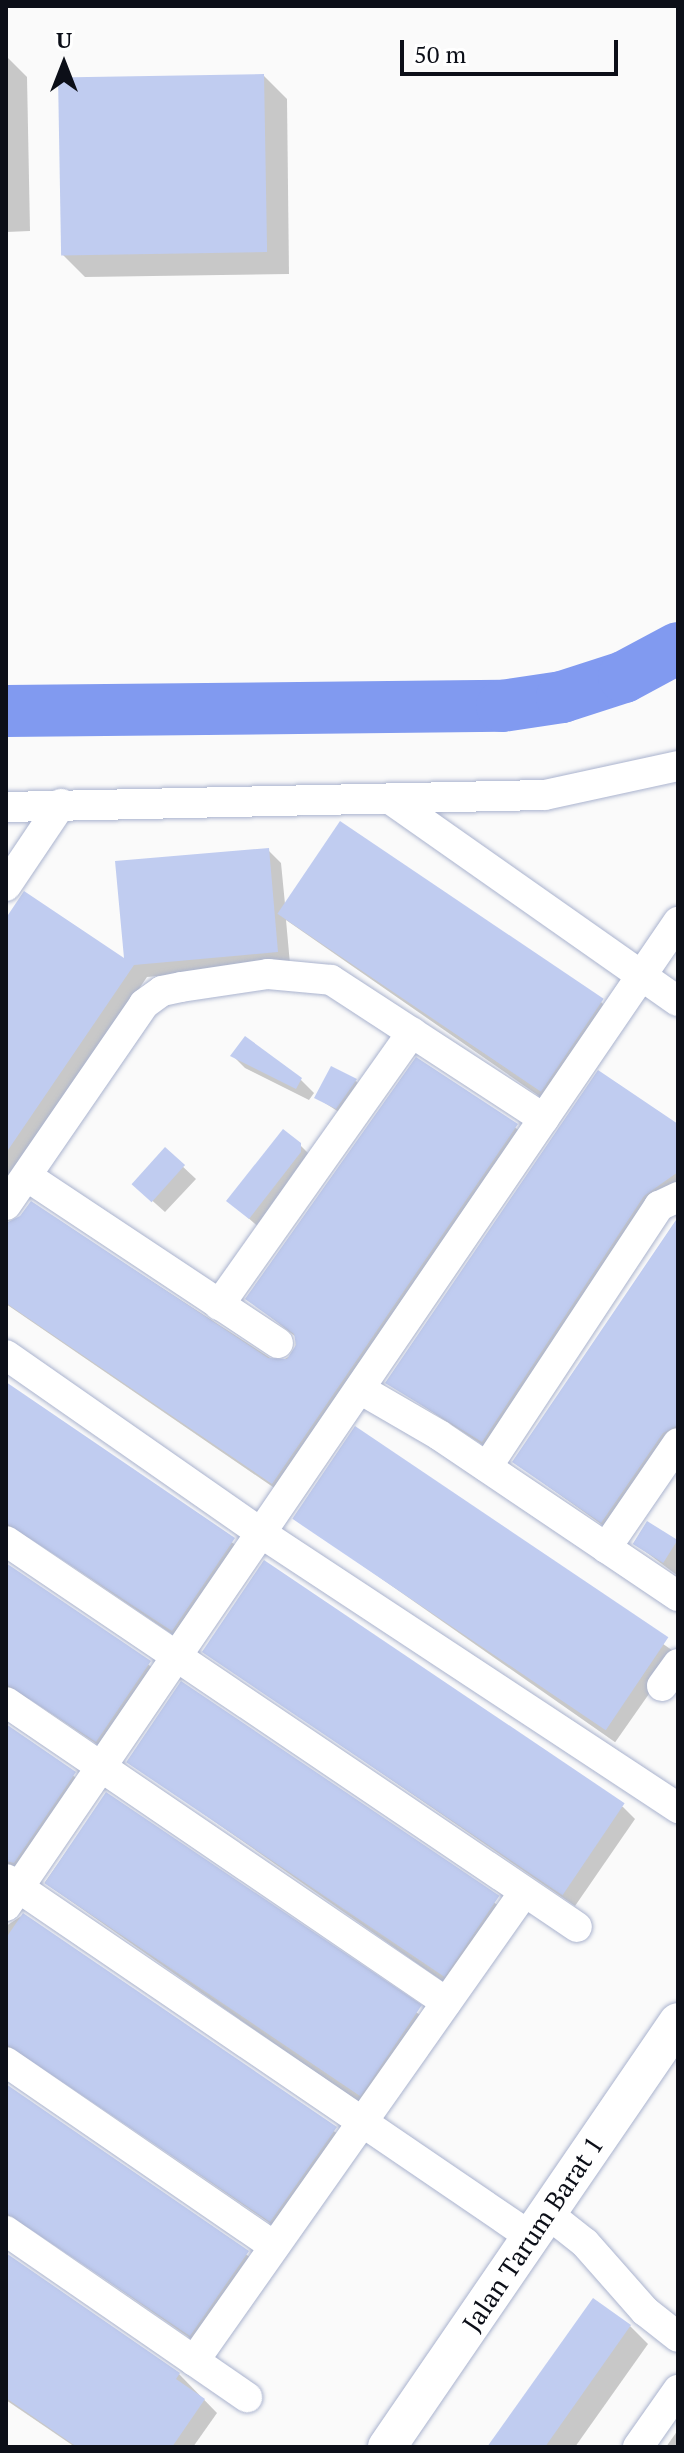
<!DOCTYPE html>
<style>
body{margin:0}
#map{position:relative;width:684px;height:2453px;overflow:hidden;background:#fafafa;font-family:"PT Serif",serif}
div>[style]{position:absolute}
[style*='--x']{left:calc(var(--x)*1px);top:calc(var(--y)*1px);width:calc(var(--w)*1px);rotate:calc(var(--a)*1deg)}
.shadow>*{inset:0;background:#0003;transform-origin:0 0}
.river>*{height:52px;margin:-26px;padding:0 26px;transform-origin:26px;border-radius:26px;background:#819af0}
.building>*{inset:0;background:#c0ccf0;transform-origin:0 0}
.roads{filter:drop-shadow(0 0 2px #aab3ce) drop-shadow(0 0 2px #aab3ce)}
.minor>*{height:30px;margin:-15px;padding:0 15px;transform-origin:15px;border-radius:15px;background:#fff}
.tertiary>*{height:38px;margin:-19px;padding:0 19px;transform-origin:19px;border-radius:19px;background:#fff}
span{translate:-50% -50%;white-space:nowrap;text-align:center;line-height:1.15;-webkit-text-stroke:6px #fff;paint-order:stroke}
.street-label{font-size:26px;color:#0c0f18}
.frame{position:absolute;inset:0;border:8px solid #0c0f18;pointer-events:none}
.north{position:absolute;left:24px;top:24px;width:80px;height:80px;-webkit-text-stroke:6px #fff;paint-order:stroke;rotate:0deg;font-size:22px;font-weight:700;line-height:32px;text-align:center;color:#0c0f18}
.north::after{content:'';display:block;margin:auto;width:28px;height:36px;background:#0c0f18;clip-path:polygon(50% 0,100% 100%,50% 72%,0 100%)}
.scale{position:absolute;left:400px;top:40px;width:218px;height:36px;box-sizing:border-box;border:4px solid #0c0f18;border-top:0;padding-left:10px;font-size:24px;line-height:28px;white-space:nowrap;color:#0c0f18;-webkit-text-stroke:6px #fff;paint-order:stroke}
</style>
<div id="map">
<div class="shadow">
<i style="clip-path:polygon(6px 56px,27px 77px,30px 231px,6px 232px)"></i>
<i style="clip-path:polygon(264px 76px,287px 99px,289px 274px,85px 277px,61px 253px)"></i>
<i style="clip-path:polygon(268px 850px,281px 863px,285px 904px,601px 1002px,614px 1015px,552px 1105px,286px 920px,290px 964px,147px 977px,12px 1176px,6px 1208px,6px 921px,126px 962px)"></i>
<i style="clip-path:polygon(233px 1056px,301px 1080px,314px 1093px,309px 1100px,245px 1068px)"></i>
<i style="clip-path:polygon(417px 1060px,530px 1138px,286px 1496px,6px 1304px,6px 1225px,22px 1217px,31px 1203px,278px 1363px,295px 1353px,296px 1337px,248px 1299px)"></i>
<i style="clip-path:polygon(356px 1081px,361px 1087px,342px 1114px,317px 1098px)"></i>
<i style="clip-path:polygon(678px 1127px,678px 1198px,495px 1453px,388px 1383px)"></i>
<i style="clip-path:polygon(300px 1145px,313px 1158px,262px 1230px,229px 1201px)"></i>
<i style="clip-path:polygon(165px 1150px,196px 1179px,165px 1212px,147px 1196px)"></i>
<i style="clip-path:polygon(678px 1218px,678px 1443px,615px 1534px,514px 1462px)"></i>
<i style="clip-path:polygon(6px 1384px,247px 1553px,185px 1643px,31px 1538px,12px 1536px,6px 1544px)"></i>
<i style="left:356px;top:1429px;width:392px;height:108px;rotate:35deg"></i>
<i style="clip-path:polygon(647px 1523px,678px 1542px,678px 1576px,634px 1543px)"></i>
<i style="clip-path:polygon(6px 1565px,163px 1675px,110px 1753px,30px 1699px,12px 1697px,6px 1703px)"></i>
<i style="clip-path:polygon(204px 1651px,623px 1807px,635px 1819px,575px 1906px)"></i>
<i style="left:182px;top:1684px;width:401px;height:94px;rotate:35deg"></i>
<i style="clip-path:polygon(6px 1726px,87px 1786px,6px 1880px)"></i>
<i style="left:106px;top:1795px;width:397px;height:107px;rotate:35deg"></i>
<i style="clip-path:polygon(23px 1915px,348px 2141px,284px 2233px,31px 2059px,12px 2057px,6px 2063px,6px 1926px)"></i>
<i style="clip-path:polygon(6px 2086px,261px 2265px,203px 2347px,31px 2228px,12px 2226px,6px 2232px)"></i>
<i style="clip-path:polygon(6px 2255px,179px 2374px,217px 2413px,193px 2447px,75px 2447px,6px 2400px)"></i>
<i style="clip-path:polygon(630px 2326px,648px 2344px,575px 2447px,490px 2447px)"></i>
<i style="clip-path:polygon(678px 2430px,678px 2447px,666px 2447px)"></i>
</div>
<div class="river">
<i style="--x:6;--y:711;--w:496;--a:-0.6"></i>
<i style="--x:502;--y:706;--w:61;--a:-8.5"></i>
<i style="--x:562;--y:697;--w:65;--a:-17.9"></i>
<i style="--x:624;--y:677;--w:61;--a:-28.2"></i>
</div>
<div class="building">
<i style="left:264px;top:74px;width:178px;height:206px;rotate:89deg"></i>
<i style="left:340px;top:821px;width:318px;height:112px;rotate:34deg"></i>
<i style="clip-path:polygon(269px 848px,278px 952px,134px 965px,6px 1153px,6px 918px,24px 891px,124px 958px,115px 861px)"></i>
<i style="clip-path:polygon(245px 1036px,302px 1078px,296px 1089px,230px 1056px)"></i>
<i style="clip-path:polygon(416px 1057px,518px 1124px,272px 1484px,6px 1303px,6px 1223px,20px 1216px,31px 1201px,268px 1358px,287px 1359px,296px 1345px,294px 1334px,245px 1299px)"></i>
<i style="clip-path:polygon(331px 1066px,357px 1079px,336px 1109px,314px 1098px)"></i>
<i style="clip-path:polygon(598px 1070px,678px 1124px,678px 1172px,644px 1196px,482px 1442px,385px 1383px)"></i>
<i style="clip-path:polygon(283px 1129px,301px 1143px,301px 1152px,249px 1219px,226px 1201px)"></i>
<i style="left:165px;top:1147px;width:27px;height:50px;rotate:42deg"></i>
<i style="clip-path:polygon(678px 1217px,678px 1425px,663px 1433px,601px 1523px,512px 1462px)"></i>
<i style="clip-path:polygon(6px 1382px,235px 1538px,172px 1631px,6px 1523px)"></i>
<i style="left:355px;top:1426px;width:378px;height:112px;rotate:34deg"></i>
<i style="left:647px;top:1521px;width:36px;height:27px;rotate:32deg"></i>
<i style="left:264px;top:1560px;width:435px;height:111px;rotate:34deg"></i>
<i style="clip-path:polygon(6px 1563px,151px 1661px,96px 1742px,6px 1684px)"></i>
<i style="left:181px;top:1681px;width:384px;height:98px;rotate:34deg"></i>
<i style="clip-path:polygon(6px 1724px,76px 1772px,14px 1863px,6px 1861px)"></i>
<i style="left:106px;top:1792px;width:381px;height:110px;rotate:34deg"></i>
<i style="clip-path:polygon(23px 1913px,337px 2127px,270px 2222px,6px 2044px,6px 1938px)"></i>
<i style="clip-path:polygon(6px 2084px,249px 2251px,190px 2336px,6px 2213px)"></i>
<i style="clip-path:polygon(6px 2253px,180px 2373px,176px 2379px,205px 2399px,172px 2447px,77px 2447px,6px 2398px)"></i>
<i style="clip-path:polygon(593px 2298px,631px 2325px,545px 2447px,487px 2447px)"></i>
</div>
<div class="roads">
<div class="minor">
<i style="--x:393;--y:801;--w:348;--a:35.1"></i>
<i style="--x:6;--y:807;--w:539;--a:-1.28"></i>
<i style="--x:545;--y:795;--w:136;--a:-12.3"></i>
<i style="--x:6;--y:886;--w:99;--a:-56.1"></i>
<i style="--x:28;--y:1177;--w:300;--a:33.6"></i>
<i style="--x:6;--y:1205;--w:244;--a:-55.5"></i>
<i style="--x:144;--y:1004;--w:22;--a:-36"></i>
<i style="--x:162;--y:991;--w:19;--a:-12"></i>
<i style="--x:181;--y:987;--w:88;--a:-8.5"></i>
<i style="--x:268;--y:974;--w:63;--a:5.4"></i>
<i style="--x:331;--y:980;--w:254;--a:33.1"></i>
<i style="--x:219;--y:1305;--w:334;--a:-54.7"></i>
<i style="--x:6;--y:1355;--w:311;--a:34.9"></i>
<i style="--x:261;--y:1533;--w:500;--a:33.4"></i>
<i style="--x:360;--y:1389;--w:91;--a:30.2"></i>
<i style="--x:439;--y:1435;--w:288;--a:34"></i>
<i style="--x:487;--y:1467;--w:313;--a:-56.6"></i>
<i style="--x:659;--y:1206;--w:21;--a:-25"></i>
<i style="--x:6;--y:1541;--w:689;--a:34.06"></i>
<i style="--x:606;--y:1548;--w:127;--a:-55.6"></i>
<i style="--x:662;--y:1686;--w:27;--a:-54"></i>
<i style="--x:6;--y:1702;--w:533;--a:34.29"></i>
<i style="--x:6;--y:1879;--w:635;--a:34.29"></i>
<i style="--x:6;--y:1906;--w:1192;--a:-55.67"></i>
<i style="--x:6;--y:2062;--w:323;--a:34.5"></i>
<i style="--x:547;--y:2213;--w:48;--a:38.3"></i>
<i style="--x:585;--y:2243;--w:91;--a:48.6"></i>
<i style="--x:645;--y:2311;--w:42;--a:38.2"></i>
<i style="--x:6;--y:2231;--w:293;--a:34.6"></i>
<i style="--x:194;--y:2361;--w:571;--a:-54.84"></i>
<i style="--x:638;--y:2447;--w:70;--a:-54.9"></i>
</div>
<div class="tertiary">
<i style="--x:387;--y:2447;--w:515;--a:-55.6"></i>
</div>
</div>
<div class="street-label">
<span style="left:533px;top:2234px;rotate:-56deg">Jalan Tarum Barat 1</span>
</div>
<div class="frame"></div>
<div class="north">U</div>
<div class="scale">50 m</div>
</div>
